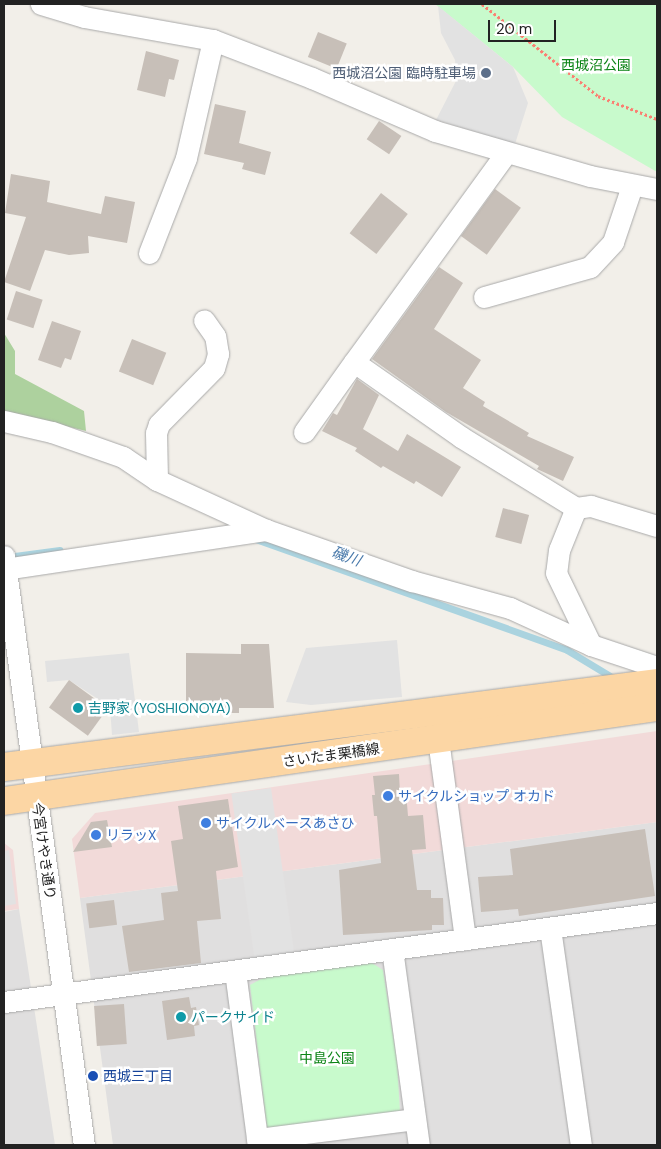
<!DOCTYPE html>
<meta charset="utf-8">
<style>
body{margin:0}
#map{position:relative;width:661px;height:1149px;overflow:hidden;background:#f2efe9;font-family:"DM Sans","Noto Sans JP",sans-serif}
div>[style]{position:absolute}
[style*='--x']{left:calc(var(--x)*1px);top:calc(var(--y)*1px);width:calc(var(--w)*1px);rotate:calc(var(--a)*1deg)}
.residential>*{inset:0;background:#e0dfdf}
.commercial>*{inset:0;background:#f2dad9}
.forest>*{inset:0;background:#add19e}
.park>*{inset:0;background:#c8facc}
.parking>*{inset:0;background:#e2e2e2;transform-origin:0 0}
.stream>*{height:7px;margin:-3.5px;padding:0 3.5px;transform-origin:3.5px;border-radius:3.5px;background:#aad3df}
.building>*{inset:0;background:#c7bfb8;transform-origin:0 0}
.path>*{height:3px;margin-top:-1.5px;transform-origin:0;background:repeating-linear-gradient(90deg,#fa8072 0 2.5px,transparent 0 5px)}
.roads{filter:drop-shadow(0 0 1px #a9a9a9) drop-shadow(0 0 1px #a9a9a9)}
.minor>*{height:21px;margin:-10.5px;padding:0 10.5px;transform-origin:10.5px;border-radius:10.5px;background:#fff}
.major>*{height:28px;margin:-14px;padding:0 14px;transform-origin:14px;border-radius:14px;background:#fcd6a4}
.dots>*{width:14px;height:14px;translate:-50% -50%;box-sizing:border-box;border:2px solid #fff;border-radius:50%}
span{translate:-50% -50%;white-space:nowrap;text-align:center;line-height:1.15;-webkit-text-stroke:5px #fff;paint-order:stroke}
.park-label{font-size:14px;color:#0c8416}
.service-label{font-size:14px;color:#4e5e75}
.right{translate:-100% -50%;text-align:right}
.culture-label{font-size:14px;color:#0d838f}
.left{translate:0 -50%;text-align:left}
.street-label{font-size:14px;color:#222}
.shop-label{font-size:14px;color:#366cbe}
.transit-label{font-size:14px;color:#164399}
.water-label{font-size:15px;color:#4a7aab;font-style:italic}
.frame{position:absolute;inset:0;border:5px solid #222;pointer-events:none}
.scale{position:absolute;left:488px;top:20px;width:68px;height:22px;box-sizing:border-box;border:2px solid #222;border-top:0;padding-left:6px;font-size:15px;line-height:18px;white-space:nowrap;color:#222;-webkit-text-stroke:4px #fff;paint-order:stroke}
</style>
<div id="map">
<div class="residential">
<i style="clip-path:polygon(657px 822px,657px 1145px,113px 1145px,80px 898px)"></i>
<i style="clip-path:polygon(19px 909px,55px 1145px,4px 1145px,4px 912px)"></i>
</div>
<div class="commercial">
<i style="clip-path:polygon(657px 731px,657px 822px,80px 898px,72px 839px,95px 813px)"></i>
<i style="clip-path:polygon(4px 843px,13px 850px,19px 909px,4px 911px)"></i>
</div>
<div class="forest">
<i style="clip-path:polygon(4px 333px,15px 351px,15px 374px,84px 411px,86px 431px,4px 411px)"></i>
</div>
<div class="park">
<i style="clip-path:polygon(435px 4px,657px 4px,657px 172px,562px 117px,513px 67px)"></i>
<i style="clip-path:polygon(372px 963px,383px 970px,397px 1061px,400px 1112px,267px 1128px,250px 985px,265px 977px)"></i>
</div>
<div class="parking">
<i style="clip-path:polygon(438px 6px,513px 67px,528px 103px,515px 144px,436px 120px,457px 79px,455px 60px,441px 33px)"></i>
<i style="clip-path:polygon(397px 640px,402px 697px,311px 705px,286px 702px,306px 648px)"></i>
<i style="clip-path:polygon(129px 653px,139px 732px,112px 735px,110px 707px,69px 680px,47px 682px,45px 661px)"></i>
<i style="left:271px;top:788px;width:166px;height:40px;rotate:82deg"></i>
<i style="clip-path:polygon(9px 850px,16px 904px,4px 906px,4px 851px)"></i>
</div>
<div class="stream">
<i style="--x:253;--y:538;--w:333;--a:19.6"></i>
<i style="--x:567;--y:650;--w:56;--a:31.1"></i>
<i style="--x:7;--y:557;--w:53;--a:-7.5"></i>
</div>
<div class="building">
<i style="left:318px;top:32px;width:31px;height:27px;rotate:22deg"></i>
<i style="clip-path:polygon(146px 51px,179px 60px,174px 80px,169px 79px,165px 97px,137px 90px)"></i>
<i style="clip-path:polygon(215px 104px,246px 111px,239px 143px,271px 152px,265px 175px,242px 169px,244px 163px,204px 154px)"></i>
<i style="left:379px;top:121px;width:27px;height:22px;rotate:34deg"></i>
<i style="clip-path:polygon(11px 174px,50px 181px,47px 202px,101px 214px,105px 196px,135px 202px,127px 243px,88px 236px,89px 253px,69px 255px,45px 250px,30px 291px,4px 282px,26px 217px,5px 213px)"></i>
<i style="left:495px;top:189px;width:32px;height:58px;rotate:36deg"></i>
<i style="left:381px;top:193px;width:34px;height:51px;rotate:38deg"></i>
<i style="clip-path:polygon(439px 267px,463px 283px,434px 329px,481px 360px,463px 388px,485px 402px,483px 406px,529px 433px,527px 436px,574px 457px,563px 481px,537px 469px,539px 466px,446px 412px,372px 359px)"></i>
<i style="left:16px;top:291px;width:28px;height:30px;rotate:18deg"></i>
<i style="clip-path:polygon(52px 321px,81px 331px,71px 360px,65px 358px,61px 368px,38px 360px)"></i>
<i style="left:132px;top:339px;width:37px;height:35px;rotate:22deg"></i>
<i style="clip-path:polygon(357px 379px,379px 395px,363px 429px,398px 451px,407px 434px,461px 467px,442px 497px,416px 481px,414px 484px,383px 466px,381px 468px,355px 451px,357px 448px,322px 431px,333px 413px,337px 415px)"></i>
<i style="left:503px;top:508px;width:27px;height:30px;rotate:15deg"></i>
<i style="clip-path:polygon(241px 644px,269px 644px,274px 708px,239px 708px,239px 713px,210px 713px,210px 702px,186px 702px,186px 653px,241px 654px)"></i>
<i style="left:69px;top:680px;width:48px;height:34px;rotate:36deg"></i>
<i style="clip-path:polygon(399px 774px,400px 793px,406px 792px,408px 816px,423px 815px,426px 849px,412px 850px,417px 890px,431px 890px,431px 898px,443px 898px,444px 925px,432px 925px,432px 930px,343px 935px,339px 870px,381px 863px,377px 816px,374px 816px,372px 795px,375px 795px,373px 776px)"></i>
<i style="clip-path:polygon(228px 799px,238px 867px,216px 871px,221px 919px,197px 921px,201px 963px,129px 972px,122px 926px,164px 920px,161px 893px,178px 891px,171px 841px,183px 839px,178px 806px)"></i>
<i style="clip-path:polygon(107px 820px,112px 847px,73px 852px,91px 822px)"></i>
<i style="clip-path:polygon(645px 829px,655px 896px,519px 916px,518px 909px,481px 912px,478px 877px,513px 875px,510px 849px)"></i>
<i style="left:114px;top:900px;width:25px;height:28px;rotate:83deg"></i>
<i style="clip-path:polygon(189px 997px,191px 1008px,196px 1007px,199px 1025px,194px 1026px,195px 1036px,167px 1040px,162px 1001px)"></i>
<i style="left:124px;top:1004px;width:40px;height:30px;rotate:86deg"></i>
</div>
<div class="path">
<i style="--x:482;--y:4;--w:148;--a:38.4"></i>
<i style="--x:598;--y:96;--w:63;--a:21.3"></i>
</div>
<div class="roads">
<div class="minor">
<i style="--x:41;--y:4;--w:45;--a:16.8"></i>
<i style="--x:84;--y:17;--w:131;--a:10.1"></i>
<i style="--x:213;--y:40;--w:106;--a:21"></i>
<i style="--x:312;--y:78;--w:134;--a:23.3"></i>
<i style="--x:435;--y:131;--w:161;--a:16.2"></i>
<i style="--x:590;--y:176;--w:68;--a:11"></i>
<i style="--x:506;--y:153;--w:258;--a:126"></i>
<i style="--x:354;--y:362;--w:131;--a:35"></i>
<i style="--x:461;--y:437;--w:135;--a:31.7"></i>
<i style="--x:576;--y:508;--w:45;--a:112"></i>
<i style="--x:559;--y:550;--w:23;--a:97"></i>
<i style="--x:556;--y:573;--w:80;--a:64.1"></i>
<i style="--x:149;--y:253;--w:102;--a:-68.7"></i>
<i style="--x:186;--y:158;--w:121;--a:-77.1"></i>
<i style="--x:484;--y:297;--w:110;--a:-15.8"></i>
<i style="--x:590;--y:267;--w:34;--a:-47"></i>
<i style="--x:613;--y:242;--w:59;--a:-71.3"></i>
<i style="--x:4;--y:421;--w:49;--a:12.9"></i>
<i style="--x:52;--y:432;--w:75;--a:19.4"></i>
<i style="--x:123;--y:457;--w:41;--a:34.1"></i>
<i style="--x:157;--y:480;--w:120;--a:24.6"></i>
<i style="--x:266;--y:530;--w:155;--a:19.3"></i>
<i style="--x:412;--y:581;--w:102;--a:15.4"></i>
<i style="--x:510;--y:608;--w:89;--a:24.6"></i>
<i style="--x:591;--y:645;--w:70;--a:18.4"></i>
<i style="--x:304;--y:432;--w:86;--a:-54.5"></i>
<i style="--x:157;--y:480;--w:47;--a:-91.2"></i>
<i style="--x:156;--y:433;--w:9;--a:-72"></i>
<i style="--x:159;--y:424;--w:78;--a:-45.5"></i>
<i style="--x:214;--y:368;--w:15;--a:-74"></i>
<i style="--x:218;--y:354;--w:18;--a:-99"></i>
<i style="--x:215;--y:336;--w:19;--a:-125"></i>
<i style="--x:576;--y:508;--w:15;--a:-8"></i>
<i style="--x:591;--y:506;--w:69;--a:16.9"></i>
<i style="--x:4;--y:556;--w:594;--a:82.27"></i>
<i style="--x:4;--y:569;--w:265;--a:-8.5"></i>
<i style="--x:438;--y:739;--w:202;--a:82.3"></i>
<i style="--x:550;--y:928;--w:219;--a:81.9"></i>
<i style="--x:392;--y:949;--w:198;--a:82.2"></i>
<i style="--x:235;--y:971;--w:176;--a:82.5"></i>
<i style="--x:4;--y:1002;--w:659;--a:-7.76"></i>
<i style="--x:257;--y:1139;--w:159;--a:-7.2"></i>
</div>
<div class="major">
<i style="--x:4;--y:767;--w:658;--a:-7.33"></i>
<i style="--x:4;--y:801;--w:660;--a:-8.19"></i>
</div>
</div>
<div class="dots">
<i style="left:486px;top:73px;background:#5c6f8a"></i>
<i style="left:78px;top:708px;background:#0f9aa8"></i>
<i style="left:388px;top:796px;background:#3f7fe0"></i>
<i style="left:206px;top:823px;background:#3f7fe0"></i>
<i style="left:96px;top:835px;background:#3f7fe0"></i>
<i style="left:181px;top:1017px;background:#0f9aa8"></i>
<i style="left:93px;top:1076px;background:#1a4fb4"></i>
</div>
<div class="park-label">
<span style="left:596px;top:65px">西城沼公園</span>
<span style="left:327px;top:1058px">中島公園</span>
</div>
<div class="service-label">
<span class="right" style="left:476px;top:73px">西城沼公園 臨時駐車場</span>
</div>
<div class="culture-label">
<span class="left" style="left:88px;top:708px">吉野家 (YOSHIONOYA)</span>
<span class="left" style="left:191px;top:1017px">パークサイド</span>
</div>
<div class="street-label">
<span style="left:331px;top:755px;rotate:-8deg">さいたま栗橋線</span>
<span style="left:44px;top:851px;rotate:82deg">今宮けやき通り</span>
</div>
<div class="shop-label">
<span class="left" style="left:398px;top:796px">サイクルショップ オカド</span>
<span class="left" style="left:216px;top:823px">サイクルベースあさひ</span>
<span class="left" style="left:106px;top:835px">リラッX</span>
</div>
<div class="transit-label">
<span class="left" style="left:103px;top:1076px">西城三丁目</span>
</div>
<div class="water-label">
<span style="left:346px;top:557px;rotate:20deg">磯川</span>
</div>
<div class="frame"></div>
<div class="scale">20 m</div>
</div>
